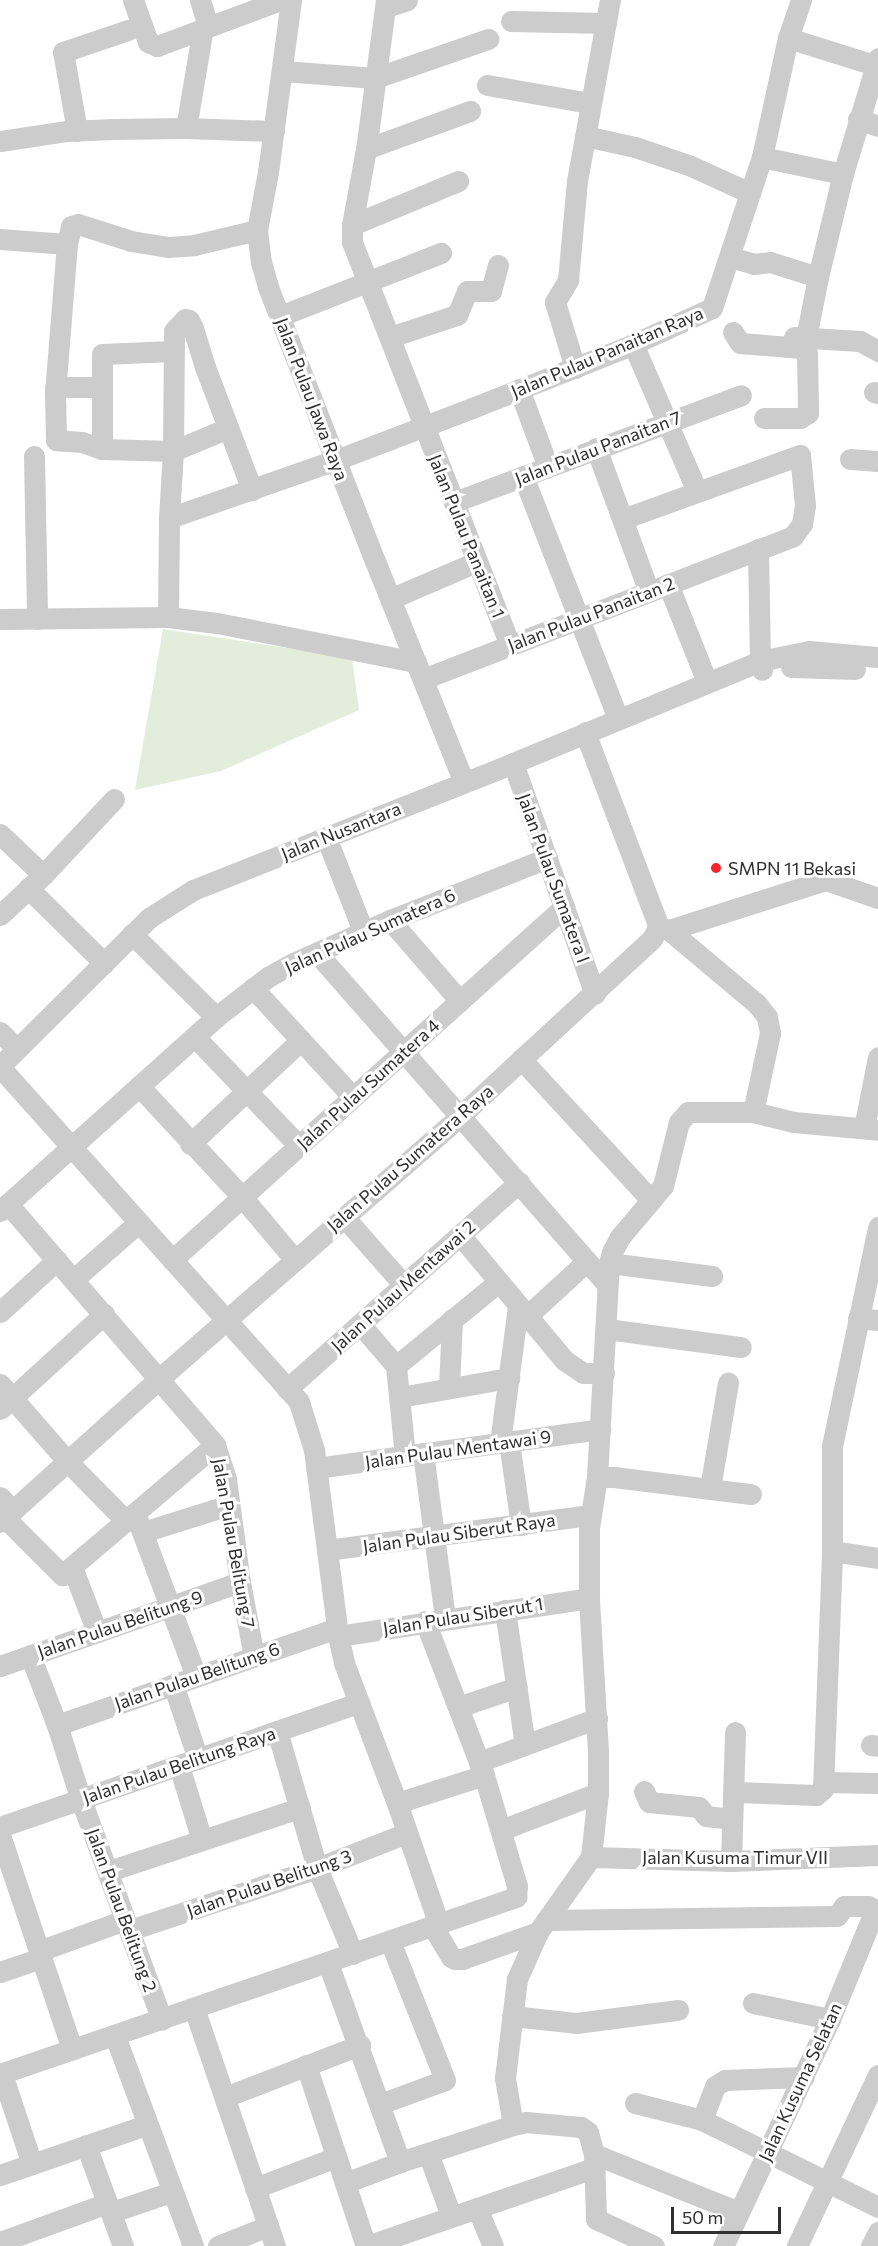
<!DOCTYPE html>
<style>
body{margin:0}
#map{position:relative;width:878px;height:2246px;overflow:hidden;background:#fff;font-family:Commissioner,sans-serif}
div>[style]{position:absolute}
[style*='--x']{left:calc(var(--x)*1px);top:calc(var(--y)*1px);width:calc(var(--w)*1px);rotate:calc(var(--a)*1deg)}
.green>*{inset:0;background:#e4eddb}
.minor>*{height:21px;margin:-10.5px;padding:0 10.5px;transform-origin:10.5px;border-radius:10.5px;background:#ccc}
.dots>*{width:16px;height:16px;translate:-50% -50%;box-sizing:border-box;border:3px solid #fff;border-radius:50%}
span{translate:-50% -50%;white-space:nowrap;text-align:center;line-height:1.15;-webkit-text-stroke:6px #fff;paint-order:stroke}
.street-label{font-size:18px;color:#2f2f2f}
.poi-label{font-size:18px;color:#2f2f2f}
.left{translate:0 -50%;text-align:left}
.scale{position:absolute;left:671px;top:2207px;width:110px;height:27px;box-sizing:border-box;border:3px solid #2f2f2f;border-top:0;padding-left:8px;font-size:18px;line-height:21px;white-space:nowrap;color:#2f2f2f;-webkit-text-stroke:4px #fff;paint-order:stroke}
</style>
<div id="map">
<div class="green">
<i style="clip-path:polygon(163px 629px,352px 658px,359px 710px,221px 771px,135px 790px)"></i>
</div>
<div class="minor">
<i style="--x:133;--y:0;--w:45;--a:70.3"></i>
<i style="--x:148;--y:42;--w:10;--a:24"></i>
<i style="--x:157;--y:46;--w:132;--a:-20.4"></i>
<i style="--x:200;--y:0;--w:27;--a:73"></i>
<i style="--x:291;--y:0;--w:174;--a:97.6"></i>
<i style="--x:268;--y:172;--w:59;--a:100.7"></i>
<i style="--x:257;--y:230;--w:32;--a:83"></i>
<i style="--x:261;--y:262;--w:26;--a:74"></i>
<i style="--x:268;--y:287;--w:294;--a:68.7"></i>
<i style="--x:375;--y:561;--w:238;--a:68.1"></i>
<i style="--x:386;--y:0;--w:150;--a:97.6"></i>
<i style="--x:366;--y:149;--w:77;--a:100.4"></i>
<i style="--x:352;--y:225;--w:17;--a:90"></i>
<i style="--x:352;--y:242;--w:433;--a:68.6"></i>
<i style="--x:386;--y:7;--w:22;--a:-18"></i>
<i style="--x:511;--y:21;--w:95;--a:1.2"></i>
<i style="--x:788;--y:38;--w:94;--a:17.3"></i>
<i style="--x:283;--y:71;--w:92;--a:4.4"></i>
<i style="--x:375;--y:78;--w:120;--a:-19"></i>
<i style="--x:487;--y:85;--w:105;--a:9.9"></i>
<i style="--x:858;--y:119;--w:21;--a:19"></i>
<i style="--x:186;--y:128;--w:101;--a:-80.4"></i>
<i style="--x:77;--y:131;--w:80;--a:-100"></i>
<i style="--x:63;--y:52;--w:69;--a:-18.7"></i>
<i style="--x:585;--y:136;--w:51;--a:12.4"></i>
<i style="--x:635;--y:147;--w:59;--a:18.7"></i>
<i style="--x:691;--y:166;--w:65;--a:24.6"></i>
<i style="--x:0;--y:141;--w:68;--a:-8.5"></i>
<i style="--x:67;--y:131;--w:46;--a:-2.5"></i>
<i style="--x:113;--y:129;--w:73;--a:-0.8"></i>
<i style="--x:186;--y:128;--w:88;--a:2"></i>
<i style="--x:366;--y:149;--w:111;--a:-20.1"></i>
<i style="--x:762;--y:157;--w:83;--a:11.9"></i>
<i style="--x:352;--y:225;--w:115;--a:-22.5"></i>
<i style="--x:0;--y:239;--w:67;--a:4.3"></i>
<i style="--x:730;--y:257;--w:25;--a:16"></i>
<i style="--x:754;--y:264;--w:16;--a:-7"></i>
<i style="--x:770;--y:262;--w:50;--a:17.4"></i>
<i style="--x:280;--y:316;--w:173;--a:-21.4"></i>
<i style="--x:733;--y:332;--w:13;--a:58"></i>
<i style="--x:740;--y:343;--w:62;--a:4.6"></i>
<i style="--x:802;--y:348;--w:7;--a:45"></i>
<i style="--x:807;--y:353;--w:60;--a:89"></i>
<i style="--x:808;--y:413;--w:9;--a:148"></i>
<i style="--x:800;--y:418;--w:36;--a:180"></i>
<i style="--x:390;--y:337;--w:71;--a:-18.2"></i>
<i style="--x:457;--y:315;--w:26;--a:-67"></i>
<i style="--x:467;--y:291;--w:24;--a:0"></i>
<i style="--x:491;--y:291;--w:27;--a:-75"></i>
<i style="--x:794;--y:337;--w:66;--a:3.5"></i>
<i style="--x:860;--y:341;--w:21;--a:29"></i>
<i style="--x:806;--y:338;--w:62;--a:-78.9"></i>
<i style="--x:818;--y:277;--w:106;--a:-76.4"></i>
<i style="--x:843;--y:174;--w:121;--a:-73.2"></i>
<i style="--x:633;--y:344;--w:160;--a:66.5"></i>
<i style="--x:575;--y:368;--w:69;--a:-106.9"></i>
<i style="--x:555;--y:302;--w:26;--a:-59"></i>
<i style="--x:568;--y:280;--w:99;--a:-84.8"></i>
<i style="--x:577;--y:181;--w:184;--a:-79.7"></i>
<i style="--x:55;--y:387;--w:46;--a:0"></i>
<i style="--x:519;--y:389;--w:83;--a:69.6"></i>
<i style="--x:874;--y:392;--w:4;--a:14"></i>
<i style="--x:228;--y:428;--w:60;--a:157.3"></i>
<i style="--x:173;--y:451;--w:71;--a:-178.4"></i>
<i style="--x:102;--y:449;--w:21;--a:-161"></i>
<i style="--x:82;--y:442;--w:26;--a:-176"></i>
<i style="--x:56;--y:440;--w:47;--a:-91.2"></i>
<i style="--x:55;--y:393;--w:149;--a:-85.4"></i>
<i style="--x:67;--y:244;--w:18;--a:-77"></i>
<i style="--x:71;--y:226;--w:7;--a:-16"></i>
<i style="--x:78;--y:224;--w:56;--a:17.8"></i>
<i style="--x:131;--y:241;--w:37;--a:9"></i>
<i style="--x:168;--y:247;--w:26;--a:-4"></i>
<i style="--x:194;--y:245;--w:65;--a:-13.4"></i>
<i style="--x:596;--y:448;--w:153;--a:69.8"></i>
<i style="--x:102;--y:449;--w:95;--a:-90"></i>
<i style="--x:102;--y:354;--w:71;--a:-2.4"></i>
<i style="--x:34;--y:456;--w:163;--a:88.9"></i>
<i style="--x:850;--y:459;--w:28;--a:4"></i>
<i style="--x:523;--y:476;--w:261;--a:68.6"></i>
<i style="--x:454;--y:502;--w:306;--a:-20.4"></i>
<i style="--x:169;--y:518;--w:177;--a:-19.2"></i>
<i style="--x:336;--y:460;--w:146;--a:-20.9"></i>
<i style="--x:472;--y:408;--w:169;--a:-21.5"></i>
<i style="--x:629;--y:346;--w:91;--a:-24.6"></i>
<i style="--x:712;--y:308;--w:159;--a:-71.7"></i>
<i style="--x:762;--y:157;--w:122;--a:-77.7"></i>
<i style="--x:788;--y:38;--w:40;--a:-71.1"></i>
<i style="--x:758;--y:549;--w:112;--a:89"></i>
<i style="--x:760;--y:661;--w:9;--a:77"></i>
<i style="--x:668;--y:584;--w:105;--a:68.3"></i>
<i style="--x:390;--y:599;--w:94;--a:-23.3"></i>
<i style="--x:168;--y:617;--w:99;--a:-89.4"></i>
<i style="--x:169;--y:518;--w:67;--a:-86.6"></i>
<i style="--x:173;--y:451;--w:120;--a:-89.5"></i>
<i style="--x:174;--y:331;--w:16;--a:-47"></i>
<i style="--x:185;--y:319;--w:4;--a:14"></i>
<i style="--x:189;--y:320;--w:9;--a:63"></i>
<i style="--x:193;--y:328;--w:41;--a:72.9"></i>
<i style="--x:205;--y:367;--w:132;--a:69.1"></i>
<i style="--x:0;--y:619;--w:168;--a:-0.7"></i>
<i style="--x:168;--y:617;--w:49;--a:7"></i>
<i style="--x:217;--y:623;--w:203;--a:11.1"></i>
<i style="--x:791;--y:667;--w:64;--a:1.8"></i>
<i style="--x:423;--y:679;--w:397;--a:-21.1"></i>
<i style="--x:793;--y:536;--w:15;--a:-53"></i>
<i style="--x:802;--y:524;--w:19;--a:-81"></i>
<i style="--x:805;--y:505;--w:50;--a:-95.7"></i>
<i style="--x:800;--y:455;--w:189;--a:160.2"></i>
<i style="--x:513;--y:763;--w:245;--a:70.5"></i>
<i style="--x:0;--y:834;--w:59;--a:43.6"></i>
<i style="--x:326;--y:837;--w:101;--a:68.5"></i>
<i style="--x:28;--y:888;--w:107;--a:44.6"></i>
<i style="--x:0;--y:915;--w:59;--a:-42.9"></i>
<i style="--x:43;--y:875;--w:104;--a:-46.9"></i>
<i style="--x:390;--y:920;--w:107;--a:49.2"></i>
<i style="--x:658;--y:927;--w:11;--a:15"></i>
<i style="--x:669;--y:930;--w:115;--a:40.1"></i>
<i style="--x:757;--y:1004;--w:16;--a:52"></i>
<i style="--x:767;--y:1017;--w:16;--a:79"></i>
<i style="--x:770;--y:1033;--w:81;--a:102.1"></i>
<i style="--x:669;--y:930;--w:165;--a:-17.7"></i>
<i style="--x:826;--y:880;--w:55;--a:19.1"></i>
<i style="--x:132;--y:934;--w:118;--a:44.7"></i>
<i style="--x:317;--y:953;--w:441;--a:48.8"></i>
<i style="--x:253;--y:988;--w:148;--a:47.5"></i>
<i style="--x:0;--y:1032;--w:24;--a:45"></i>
<i style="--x:195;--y:1037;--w:151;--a:46.3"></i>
<i style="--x:521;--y:1059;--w:192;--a:47.3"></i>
<i style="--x:0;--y:1066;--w:210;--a:-44.8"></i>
<i style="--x:149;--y:918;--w:52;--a:-32.5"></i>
<i style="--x:193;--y:890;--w:344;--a:-21.6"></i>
<i style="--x:513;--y:763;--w:267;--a:-22.4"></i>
<i style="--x:760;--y:661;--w:50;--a:-11.5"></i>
<i style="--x:809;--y:651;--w:69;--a:5"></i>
<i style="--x:0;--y:1067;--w:449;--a:48.2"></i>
<i style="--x:299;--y:1402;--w:50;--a:72.6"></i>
<i style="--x:314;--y:1450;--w:188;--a:82.6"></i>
<i style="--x:338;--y:1636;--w:28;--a:77"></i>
<i style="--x:344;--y:1663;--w:150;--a:69.3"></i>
<i style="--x:397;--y:1803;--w:129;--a:71"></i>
<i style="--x:139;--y:1086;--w:151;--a:47.1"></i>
<i style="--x:242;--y:1197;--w:82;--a:49.9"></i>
<i style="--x:864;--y:1128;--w:72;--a:-78.8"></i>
<i style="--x:190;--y:1144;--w:152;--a:-43.1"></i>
<i style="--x:8;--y:1204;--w:318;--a:49.3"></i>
<i style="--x:215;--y:1445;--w:36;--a:72"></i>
<i style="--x:226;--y:1479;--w:104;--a:82.3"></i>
<i style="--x:240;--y:1582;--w:76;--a:79.4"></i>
<i style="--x:0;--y:1211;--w:290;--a:-41.9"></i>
<i style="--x:216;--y:1017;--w:66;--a:-37.6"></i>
<i style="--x:268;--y:977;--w:29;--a:-29"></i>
<i style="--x:293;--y:963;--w:106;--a:-23.9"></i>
<i style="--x:390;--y:920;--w:169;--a:-21.5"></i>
<i style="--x:344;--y:1217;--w:91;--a:48.6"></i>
<i style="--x:460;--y:1235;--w:163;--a:50.2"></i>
<i style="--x:564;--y:1360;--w:23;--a:34"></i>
<i style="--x:583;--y:1373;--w:21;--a:0"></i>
<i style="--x:172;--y:1260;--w:528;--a:-42"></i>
<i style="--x:609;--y:1263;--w:104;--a:7.2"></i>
<i style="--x:74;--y:1279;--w:85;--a:-41.2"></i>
<i style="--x:0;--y:1312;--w:77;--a:-42.4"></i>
<i style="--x:527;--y:1316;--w:81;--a:-42.5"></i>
<i style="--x:858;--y:1318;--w:20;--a:6"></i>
<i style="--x:360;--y:1324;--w:55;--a:49.4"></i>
<i style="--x:396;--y:1366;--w:90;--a:84.3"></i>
<i style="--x:607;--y:1329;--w:135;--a:7.7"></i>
<i style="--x:396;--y:1366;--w:131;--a:-39.4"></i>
<i style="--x:0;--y:1384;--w:103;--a:48.9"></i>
<i style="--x:68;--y:1462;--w:83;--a:45.5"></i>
<i style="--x:449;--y:1388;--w:69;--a:-87.5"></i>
<i style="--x:287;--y:1389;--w:311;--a:-41.7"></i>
<i style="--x:400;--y:1397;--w:111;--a:-9.9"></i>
<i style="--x:0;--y:1409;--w:141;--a:-42.4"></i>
<i style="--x:509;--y:1442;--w:84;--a:81.8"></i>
<i style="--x:500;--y:1443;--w:138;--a:-82.5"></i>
<i style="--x:423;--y:1453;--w:166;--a:82.4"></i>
<i style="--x:316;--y:1468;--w:287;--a:-7.8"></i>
<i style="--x:597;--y:1477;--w:17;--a:0"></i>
<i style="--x:614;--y:1477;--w:138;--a:7.1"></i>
<i style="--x:710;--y:1488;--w:107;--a:-80.3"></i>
<i style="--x:0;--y:1497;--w:19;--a:47"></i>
<i style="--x:135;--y:1513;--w:174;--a:69.5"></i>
<i style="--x:5;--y:1518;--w:81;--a:45"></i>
<i style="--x:62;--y:1575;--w:201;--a:-40.4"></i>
<i style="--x:0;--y:1522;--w:215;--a:-42"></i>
<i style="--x:160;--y:1378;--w:400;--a:-41.1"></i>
<i style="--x:461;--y:1115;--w:260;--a:-42.7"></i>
<i style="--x:652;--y:939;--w:13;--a:-63"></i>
<i style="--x:658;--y:927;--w:5;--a:-101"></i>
<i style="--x:657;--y:922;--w:203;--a:-110.8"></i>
<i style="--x:143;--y:1532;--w:90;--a:-17.4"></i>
<i style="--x:327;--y:1550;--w:266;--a:-7.6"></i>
<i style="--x:832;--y:1551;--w:47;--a:8.7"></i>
<i style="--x:72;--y:1567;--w:70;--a:69"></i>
<i style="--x:505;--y:1610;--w:136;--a:81.6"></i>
<i style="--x:338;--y:1636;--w:254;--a:-8.6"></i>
<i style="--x:30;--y:1655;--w:75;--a:68.9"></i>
<i style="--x:57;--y:1725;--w:79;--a:72.3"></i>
<i style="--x:81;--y:1800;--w:234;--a:69.8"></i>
<i style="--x:0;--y:1666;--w:254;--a:-19.3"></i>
<i style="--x:173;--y:1684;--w:79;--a:71.6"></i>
<i style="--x:458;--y:1707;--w:62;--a:-18.7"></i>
<i style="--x:57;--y:1725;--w:296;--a:-19.1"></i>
<i style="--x:277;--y:1731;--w:143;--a:73.7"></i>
<i style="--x:317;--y:1868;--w:93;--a:67.3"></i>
<i style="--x:871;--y:1745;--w:7;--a:8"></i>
<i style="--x:479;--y:1762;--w:126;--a:-20.4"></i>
<i style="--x:179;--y:1766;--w:77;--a:72.7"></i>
<i style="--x:824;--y:1782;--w:54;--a:1.1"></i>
<i style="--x:644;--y:1791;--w:12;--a:66"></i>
<i style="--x:649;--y:1802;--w:50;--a:5.7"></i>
<i style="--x:699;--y:1807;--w:11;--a:52"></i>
<i style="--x:706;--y:1816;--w:26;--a:7"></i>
<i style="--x:735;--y:1792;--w:81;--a:2.1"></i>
<i style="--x:816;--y:1795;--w:9;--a:-41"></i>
<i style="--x:823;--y:1789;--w:238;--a:-87.8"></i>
<i style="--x:832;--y:1551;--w:105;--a:-90"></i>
<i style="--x:832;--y:1446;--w:224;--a:-78.1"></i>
<i style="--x:397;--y:1803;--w:91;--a:-17.8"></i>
<i style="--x:0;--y:1827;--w:380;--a:-19.1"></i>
<i style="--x:501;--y:1830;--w:104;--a:-20.9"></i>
<i style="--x:0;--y:1835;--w:226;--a:71.4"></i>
<i style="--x:591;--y:1857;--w:140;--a:1.6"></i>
<i style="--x:731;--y:1861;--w:147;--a:-2.3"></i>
<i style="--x:731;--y:1861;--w:129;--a:-88.2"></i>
<i style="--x:109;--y:1871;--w:201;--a:-18.3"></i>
<i style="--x:546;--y:1920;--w:291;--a:-0.8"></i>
<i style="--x:837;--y:1916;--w:12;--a:-55"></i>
<i style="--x:844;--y:1906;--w:24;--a:0"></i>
<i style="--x:868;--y:1906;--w:8;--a:30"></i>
<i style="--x:875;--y:1910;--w:118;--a:112.4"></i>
<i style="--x:830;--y:2019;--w:251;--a:115.2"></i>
<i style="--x:433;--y:1927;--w:35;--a:59"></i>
<i style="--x:451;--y:1957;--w:4;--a:27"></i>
<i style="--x:455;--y:1959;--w:7;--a:0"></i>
<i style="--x:462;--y:1959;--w:81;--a:-19.6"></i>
<i style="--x:130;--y:1930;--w:197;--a:-18.3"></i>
<i style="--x:317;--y:1868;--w:97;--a:-21.3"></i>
<i style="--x:39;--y:1951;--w:91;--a:-19.8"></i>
<i style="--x:328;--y:1963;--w:212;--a:70.1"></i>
<i style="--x:0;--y:1972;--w:43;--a:-18.9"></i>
<i style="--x:753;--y:2003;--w:79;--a:11.7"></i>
<i style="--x:194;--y:2008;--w:251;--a:71.2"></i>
<i style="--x:512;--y:2016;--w:64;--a:6.2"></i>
<i style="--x:576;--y:2023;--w:103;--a:-7.3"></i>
<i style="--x:115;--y:2036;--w:224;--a:69.6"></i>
<i style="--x:306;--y:2065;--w:191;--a:71.7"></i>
<i style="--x:0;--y:2074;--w:546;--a:-18.93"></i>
<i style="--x:516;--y:1897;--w:11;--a:-85"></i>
<i style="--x:517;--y:1886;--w:116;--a:-106.6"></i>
<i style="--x:484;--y:1775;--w:165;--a:-111"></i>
<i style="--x:2;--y:2074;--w:95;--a:71.6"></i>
<i style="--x:225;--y:2097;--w:145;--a:-21.1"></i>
<i style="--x:635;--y:2103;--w:69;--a:14.2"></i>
<i style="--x:702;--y:2120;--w:196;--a:26.3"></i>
<i style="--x:380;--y:2104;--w:69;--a:-20.3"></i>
<i style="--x:445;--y:2080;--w:149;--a:-111.6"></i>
<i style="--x:702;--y:2120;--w:36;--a:-69"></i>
<i style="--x:715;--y:2086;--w:12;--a:-31"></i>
<i style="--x:725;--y:2080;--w:79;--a:-2.2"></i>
<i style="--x:513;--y:2125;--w:48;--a:-99.7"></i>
<i style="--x:505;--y:2078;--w:100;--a:-83.1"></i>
<i style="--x:517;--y:1979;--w:51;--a:-65.9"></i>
<i style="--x:538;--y:1932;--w:92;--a:-54.8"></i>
<i style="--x:591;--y:1857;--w:64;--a:-83.8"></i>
<i style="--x:598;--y:1793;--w:42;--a:-90"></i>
<i style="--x:598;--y:1751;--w:153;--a:-93.4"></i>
<i style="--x:589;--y:1598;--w:70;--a:-90"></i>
<i style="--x:589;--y:1528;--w:52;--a:-81.1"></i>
<i style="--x:597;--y:1477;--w:214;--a:-86.8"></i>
<i style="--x:609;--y:1263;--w:11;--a:-75"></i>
<i style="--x:612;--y:1252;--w:17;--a:-62"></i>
<i style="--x:620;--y:1237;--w:67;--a:-49.9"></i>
<i style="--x:663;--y:1186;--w:66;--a:-76"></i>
<i style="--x:679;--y:1122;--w:13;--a:-48"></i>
<i style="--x:688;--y:1112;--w:65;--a:0"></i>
<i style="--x:753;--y:1112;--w:42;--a:13.7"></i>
<i style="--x:794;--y:1122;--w:84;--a:5.4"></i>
<i style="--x:86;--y:2145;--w:108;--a:69.9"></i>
<i style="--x:428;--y:2153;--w:67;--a:69.9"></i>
<i style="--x:594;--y:2154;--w:156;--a:21.8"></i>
<i style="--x:0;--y:2175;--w:154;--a:-18.9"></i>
<i style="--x:345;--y:2183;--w:59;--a:-20.9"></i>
<i style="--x:400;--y:2162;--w:119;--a:-18.1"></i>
<i style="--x:513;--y:2125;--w:13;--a:-13"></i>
<i style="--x:526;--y:2122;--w:55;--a:5.2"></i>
<i style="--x:581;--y:2127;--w:9;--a:36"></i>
<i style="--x:588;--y:2132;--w:23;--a:75"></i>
<i style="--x:594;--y:2154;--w:65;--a:88.2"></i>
<i style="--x:596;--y:2219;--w:64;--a:25"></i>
<i style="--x:255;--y:2188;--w:87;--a:-20.9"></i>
<i style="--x:477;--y:2208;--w:41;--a:67.2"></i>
<i style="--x:112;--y:2212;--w:62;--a:-18.7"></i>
<i style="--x:0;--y:2242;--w:114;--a:-20"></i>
<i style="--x:218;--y:2246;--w:54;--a:-21.8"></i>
<i style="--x:367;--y:2246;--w:240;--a:-19"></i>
<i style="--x:797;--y:2246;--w:189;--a:-64.7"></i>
<i style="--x:871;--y:2246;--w:16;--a:-63"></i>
</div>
<div class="dots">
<i style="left:716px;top:868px;background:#f1252b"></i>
</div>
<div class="street-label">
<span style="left:607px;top:352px;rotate:-23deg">Jalan Pulau Panaitan Raya</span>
<span style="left:312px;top:399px;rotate:69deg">Jalan Pulau Jawa Raya</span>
<span style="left:598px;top:448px;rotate:-21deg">Jalan Pulau Panaitan 7</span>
<span style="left:467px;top:536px;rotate:68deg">Jalan Pulau Panaitan 1</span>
<span style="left:591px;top:614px;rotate:-21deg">Jalan Pulau Panaitan 2</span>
<span style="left:341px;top:831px;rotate:-22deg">Jalan Nusantara</span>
<span style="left:554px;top:878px;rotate:70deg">Jalan Pulau Sumatera I</span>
<span style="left:370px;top:931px;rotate:-24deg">Jalan Pulau Sumatera 6</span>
<span style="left:368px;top:1084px;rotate:-42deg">Jalan Pulau Sumatera 4</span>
<span style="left:410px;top:1158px;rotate:-41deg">Jalan Pulau Sumatera Raya</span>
<span style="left:403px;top:1286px;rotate:-42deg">Jalan Pulau Mentawai 2</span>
<span style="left:458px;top:1449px;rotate:-8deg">Jalan Pulau Mentawai 9</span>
<span style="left:459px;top:1533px;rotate:-8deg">Jalan Pulau Siberut Raya</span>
<span style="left:234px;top:1543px;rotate:80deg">Jalan Pulau Belitung 7</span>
<span style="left:463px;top:1616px;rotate:-9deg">Jalan Pulau Siberut 1</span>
<span style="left:120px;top:1624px;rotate:-19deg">Jalan Pulau Belitung 9</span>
<span style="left:197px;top:1676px;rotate:-19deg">Jalan Pulau Belitung 6</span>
<span style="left:179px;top:1765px;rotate:-19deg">Jalan Pulau Belitung Raya</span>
<span style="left:735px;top:1857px">Jalan Kusuma Timur VII</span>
<span style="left:269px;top:1883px;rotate:-19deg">Jalan Pulau Belitung 3</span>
<span style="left:122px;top:1910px;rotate:70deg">Jalan Pulau Belitung 2</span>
<span style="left:800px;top:2082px;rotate:-65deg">Jalan Kusuma Selatan</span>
</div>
<div class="poi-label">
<span class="left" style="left:728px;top:868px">SMPN 11 Bekasi</span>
</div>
<div class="scale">50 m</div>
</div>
